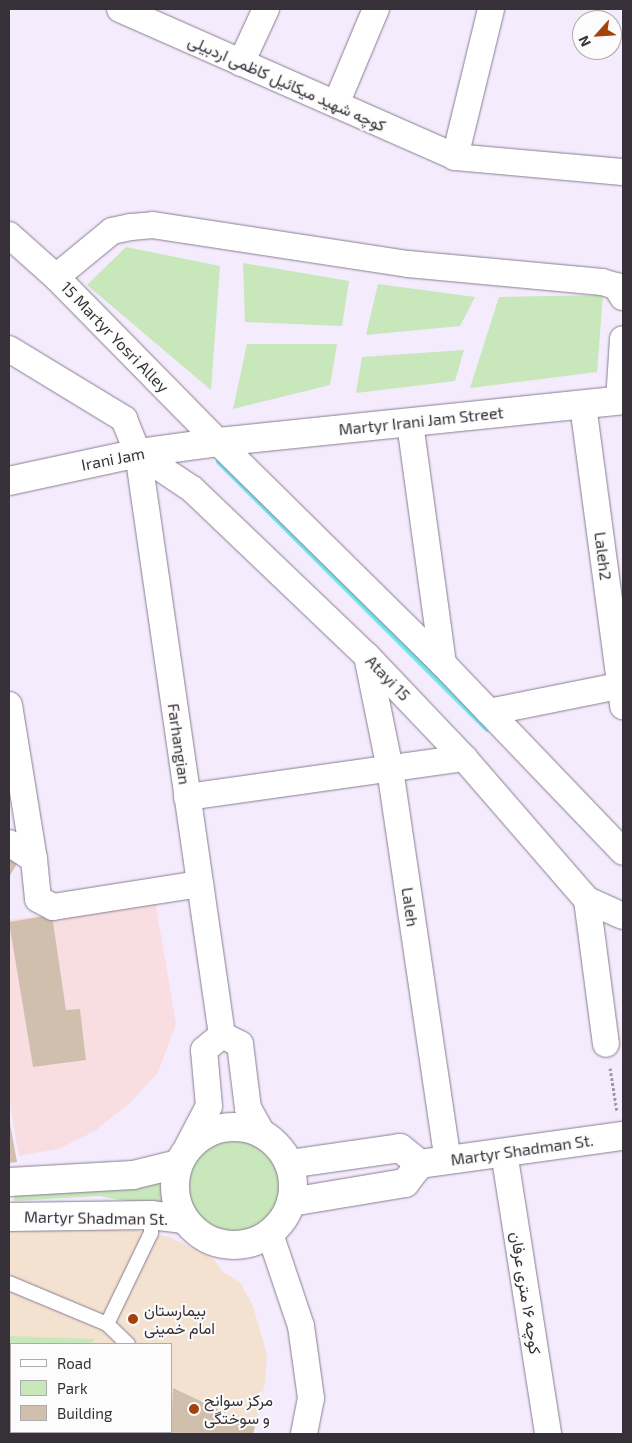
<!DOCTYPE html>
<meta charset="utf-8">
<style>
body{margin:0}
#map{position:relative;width:632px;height:1443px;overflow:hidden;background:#f4ebfc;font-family:"Exo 2",Vazirmatn,sans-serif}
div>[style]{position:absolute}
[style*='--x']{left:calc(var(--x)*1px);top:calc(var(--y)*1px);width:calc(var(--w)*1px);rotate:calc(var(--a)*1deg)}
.education>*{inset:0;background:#f8dde1}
.medical>*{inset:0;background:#f3e2d0}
.green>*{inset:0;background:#c8e7bb;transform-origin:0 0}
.round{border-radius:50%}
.stream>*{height:7px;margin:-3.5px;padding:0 3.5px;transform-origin:3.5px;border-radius:3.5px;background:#77e7f0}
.building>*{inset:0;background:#d1bfad}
.path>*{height:3px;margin-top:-1.5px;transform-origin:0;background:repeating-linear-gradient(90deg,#9f98a5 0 2.5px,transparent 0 5px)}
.roads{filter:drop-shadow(0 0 1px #887d90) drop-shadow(0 0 1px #887d90)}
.service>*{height:14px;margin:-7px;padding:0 7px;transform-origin:7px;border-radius:7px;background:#fff}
.minor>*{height:26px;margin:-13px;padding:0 13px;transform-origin:13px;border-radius:13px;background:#fff}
.tertiary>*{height:28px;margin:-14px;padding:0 14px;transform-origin:14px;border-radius:14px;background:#fff}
.tertiary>.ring{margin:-14px;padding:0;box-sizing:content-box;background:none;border:28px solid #fff;border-radius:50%}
.dots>*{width:14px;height:14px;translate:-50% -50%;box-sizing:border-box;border:2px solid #fcfcfc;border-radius:50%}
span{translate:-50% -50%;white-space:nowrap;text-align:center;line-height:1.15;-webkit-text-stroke:4px #fcfcfc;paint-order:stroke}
.street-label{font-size:16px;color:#363139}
.poi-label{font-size:16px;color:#363139}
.left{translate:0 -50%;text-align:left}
.frame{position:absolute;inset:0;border:10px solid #363139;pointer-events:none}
.legend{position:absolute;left:10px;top:1343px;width:162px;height:90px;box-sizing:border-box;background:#fcfcfc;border:1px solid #adabae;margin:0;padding:6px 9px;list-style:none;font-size:15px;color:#363139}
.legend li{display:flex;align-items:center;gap:10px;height:25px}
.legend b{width:25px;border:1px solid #adabae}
.north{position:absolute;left:572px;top:10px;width:50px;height:50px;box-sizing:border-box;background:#fcfcfc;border:1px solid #adabae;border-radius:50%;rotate:244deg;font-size:14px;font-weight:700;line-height:20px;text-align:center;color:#363139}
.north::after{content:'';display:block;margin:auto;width:18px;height:22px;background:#a5410c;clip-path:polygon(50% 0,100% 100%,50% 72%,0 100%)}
</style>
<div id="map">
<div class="education">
<i style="clip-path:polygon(evenodd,155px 900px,176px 1024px,158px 1072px,131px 1102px,95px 1131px,58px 1149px,19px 1156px,9px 1099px,9px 920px,155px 900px,52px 916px,66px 1010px,80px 1009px,86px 1060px,33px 1067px,10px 922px,52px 916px)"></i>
</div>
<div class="medical">
<i style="clip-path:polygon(evenodd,130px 1229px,169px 1237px,213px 1258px,224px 1273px,240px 1282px,253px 1306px,267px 1355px,265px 1383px,253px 1434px,9px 1434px,9px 1231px,130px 1229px,11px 1344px,171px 1344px,171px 1432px,11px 1432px,11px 1344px)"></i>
</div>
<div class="green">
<i style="clip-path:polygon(126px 247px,220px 266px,211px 390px,87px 285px)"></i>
<i style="clip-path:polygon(243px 263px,349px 281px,342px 326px,245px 322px)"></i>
<i style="clip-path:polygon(378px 284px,475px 297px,460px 326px,366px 335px)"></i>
<i style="clip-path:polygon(603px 295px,597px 372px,470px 388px,499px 297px)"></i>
<i style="clip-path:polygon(247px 344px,337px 344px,330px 385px,233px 409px)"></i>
<i style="clip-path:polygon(464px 350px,455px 381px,356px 393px,362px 357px)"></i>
<i class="round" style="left:183px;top:1136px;width:100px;height:100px"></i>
<i style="clip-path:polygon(162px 1181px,161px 1192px,166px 1208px,99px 1196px,14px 1201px,14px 1195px)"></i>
<i style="clip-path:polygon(9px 1336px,95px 1339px,92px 1344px,11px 1344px,11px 1352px,9px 1351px)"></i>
<i style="left:9px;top:1385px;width:3px;height:43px;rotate:45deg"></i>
<i style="clip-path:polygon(17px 1432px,69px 1432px,64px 1434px,22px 1434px)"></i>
</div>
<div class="stream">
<i style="--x:219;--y:461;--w:378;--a:44.9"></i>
</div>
<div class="building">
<i style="clip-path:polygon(9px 852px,20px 859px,9px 877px)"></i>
<i style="clip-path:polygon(52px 915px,66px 1010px,80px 1009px,86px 1060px,33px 1067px,9px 922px)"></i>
<i style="clip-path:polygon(9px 1118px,17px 1162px,9px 1163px)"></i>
<i style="clip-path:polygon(173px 1388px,255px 1427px,253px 1434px,140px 1434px,141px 1432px,171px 1432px)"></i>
</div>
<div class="path">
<i style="--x:610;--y:1068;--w:44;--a:80.8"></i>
</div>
<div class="roads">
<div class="service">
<i style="--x:9;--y:1283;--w:106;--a:22.7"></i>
<i style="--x:107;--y:1324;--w:29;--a:44"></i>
<i style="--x:107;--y:1324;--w:101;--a:-64.2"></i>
<i style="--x:151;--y:1233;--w:18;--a:-90"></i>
<i style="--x:107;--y:1434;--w:2;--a:-63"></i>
</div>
<div class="minor">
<i style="--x:120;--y:9;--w:366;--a:23.8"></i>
<i style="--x:455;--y:157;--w:169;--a:5.1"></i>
<i style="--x:241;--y:63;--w:60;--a:-65.2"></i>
<i style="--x:336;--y:104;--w:103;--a:-67.2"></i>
<i style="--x:455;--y:157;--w:152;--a:-76.3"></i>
<i style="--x:9;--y:235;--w:63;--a:41.8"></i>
<i style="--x:56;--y:277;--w:231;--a:45.5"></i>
<i style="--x:218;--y:442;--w:316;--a:44.6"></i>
<i style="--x:443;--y:664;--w:260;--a:46.2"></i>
<i style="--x:56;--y:277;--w:72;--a:-39.4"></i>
<i style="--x:112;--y:231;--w:19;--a:-12"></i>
<i style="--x:131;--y:227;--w:22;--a:-5"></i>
<i style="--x:153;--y:225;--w:258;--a:8.7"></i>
<i style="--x:408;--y:264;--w:195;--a:5.3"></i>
<i style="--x:602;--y:282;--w:15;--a:16"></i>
<i style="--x:616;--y:286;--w:13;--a:58"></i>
<i style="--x:9;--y:349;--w:135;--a:31.3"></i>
<i style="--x:124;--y:419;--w:37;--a:68"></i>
<i style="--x:138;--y:453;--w:588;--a:81.79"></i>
<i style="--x:619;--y:401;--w:62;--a:-86.3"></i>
<i style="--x:583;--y:405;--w:304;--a:82.4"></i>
<i style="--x:410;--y:423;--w:243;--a:82.2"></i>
<i style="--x:138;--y:453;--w:65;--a:33.7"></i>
<i style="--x:192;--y:489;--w:242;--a:43.7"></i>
<i style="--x:367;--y:656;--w:141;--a:46.4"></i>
<i style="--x:464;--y:758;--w:188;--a:49.1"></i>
<i style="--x:587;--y:900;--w:39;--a:24"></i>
<i style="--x:367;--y:656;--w:115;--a:78.5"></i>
<i style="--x:390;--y:769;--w:395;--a:81.6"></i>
<i style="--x:9;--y:705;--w:156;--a:80.8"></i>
<i style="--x:34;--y:859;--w:40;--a:84.3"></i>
<i style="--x:38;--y:899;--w:17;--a:28"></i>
<i style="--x:53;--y:907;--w:149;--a:-8.9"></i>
<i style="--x:489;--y:712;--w:137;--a:-11.4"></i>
<i style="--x:187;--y:797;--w:280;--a:-8"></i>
<i style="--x:9;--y:843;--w:30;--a:33"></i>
<i style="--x:587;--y:900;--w:145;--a:82.5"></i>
<i style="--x:222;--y:1035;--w:20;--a:27"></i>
<i style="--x:240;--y:1044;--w:64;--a:82.9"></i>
<i style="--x:248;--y:1108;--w:29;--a:61"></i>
<i style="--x:188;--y:1146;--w:45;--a:-62.3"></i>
<i style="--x:209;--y:1106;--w:56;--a:-95.1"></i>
<i style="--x:204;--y:1050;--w:23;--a:-40"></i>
<i style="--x:504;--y:1152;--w:285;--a:81.1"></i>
<i style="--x:270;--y:1234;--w:97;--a:71.4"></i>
<i style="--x:301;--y:1326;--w:73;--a:82.1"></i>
<i style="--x:311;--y:1398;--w:37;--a:101"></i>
</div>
<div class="tertiary">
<i style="--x:9;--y:481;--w:132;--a:-12.2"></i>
<i style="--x:138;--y:453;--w:81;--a:-7.8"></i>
<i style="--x:218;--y:442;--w:407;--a:-5.9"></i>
<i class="ring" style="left:175px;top:1127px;width:90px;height:90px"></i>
<i style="--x:289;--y:1164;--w:112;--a:-8.2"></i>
<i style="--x:400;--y:1148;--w:26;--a:39"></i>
<i style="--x:9;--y:1182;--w:124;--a:-3.2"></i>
<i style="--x:133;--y:1175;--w:46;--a:-13.7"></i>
<i style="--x:291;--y:1202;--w:116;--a:-9.5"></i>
<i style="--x:405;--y:1183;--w:24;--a:-52"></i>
<i style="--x:420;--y:1164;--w:205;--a:-7.9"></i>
<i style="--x:9;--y:1217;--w:142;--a:-0.8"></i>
<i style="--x:151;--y:1215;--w:33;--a:7"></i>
</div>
</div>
<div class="dots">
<i style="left:133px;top:1319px;background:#a5410c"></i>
<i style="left:194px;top:1409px;background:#a5410c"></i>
</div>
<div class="street-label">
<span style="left:287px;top:83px;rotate:24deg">کوچه شهید میکائیل کاظمی اردبیلی</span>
<span style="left:115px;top:337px;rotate:46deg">15 Martyr Yosri Alley</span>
<span style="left:421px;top:421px;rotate:-6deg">Martyr Irani Jam Street</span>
<span style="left:113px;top:459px;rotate:-11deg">Irani Jam</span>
<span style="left:603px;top:556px;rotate:83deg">Laleh2</span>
<span style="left:388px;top:678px;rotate:46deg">Atayi 15</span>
<span style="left:179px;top:744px;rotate:82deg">Farhangian</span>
<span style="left:410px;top:907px;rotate:82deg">Laleh</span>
<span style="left:522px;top:1150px;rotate:-8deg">Martyr Shadman St.</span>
<span style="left:96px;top:1218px;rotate:1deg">Martyr Shadman St.</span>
<span style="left:526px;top:1293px;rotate:81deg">کوچه ۱۶ متری عرفان</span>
</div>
<div class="poi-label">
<span class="left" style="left:144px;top:1319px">بیمارستان<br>امام خمینی</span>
<span class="left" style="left:204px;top:1409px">مرکز سوانح<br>و سوختگی</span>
</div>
<div class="frame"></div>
<ul class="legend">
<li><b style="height:6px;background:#fff"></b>Road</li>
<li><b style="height:14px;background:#c8e7bb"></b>Park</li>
<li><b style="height:14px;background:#d1bfad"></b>Building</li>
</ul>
<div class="north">N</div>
</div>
